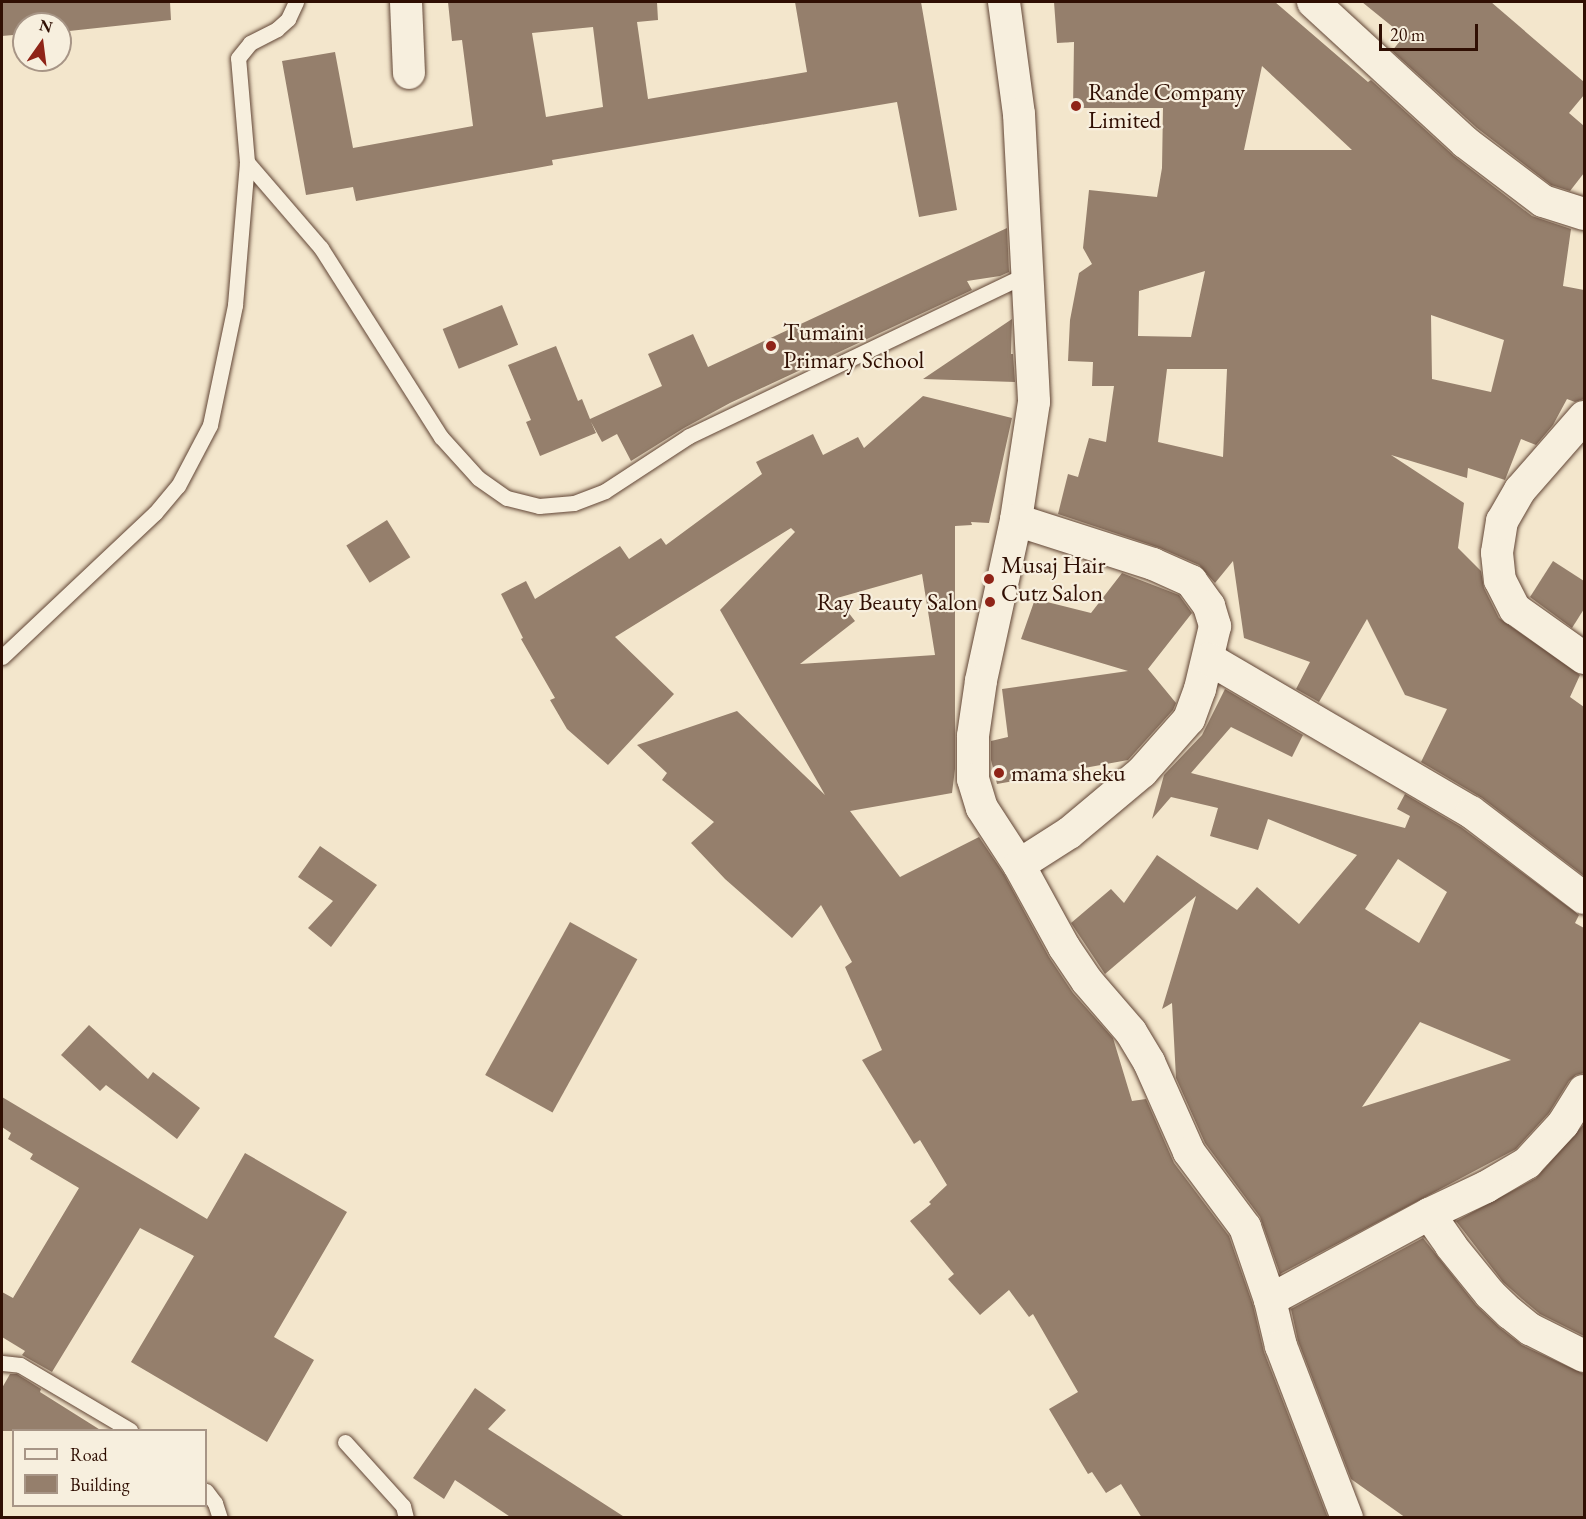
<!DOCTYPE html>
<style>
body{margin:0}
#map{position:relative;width:1586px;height:1519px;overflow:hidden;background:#f3e6cc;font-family:"EB Garamond",serif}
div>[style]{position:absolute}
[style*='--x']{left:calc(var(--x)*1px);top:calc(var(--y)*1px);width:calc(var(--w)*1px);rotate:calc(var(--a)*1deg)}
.building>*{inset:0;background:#957f6c;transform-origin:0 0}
.roads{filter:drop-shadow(0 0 2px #614535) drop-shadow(0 0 2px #614535)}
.lane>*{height:15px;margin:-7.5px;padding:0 7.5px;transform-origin:7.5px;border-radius:7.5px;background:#f7efde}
.street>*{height:32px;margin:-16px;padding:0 16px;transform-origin:16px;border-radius:16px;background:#f7efde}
.dots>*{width:16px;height:16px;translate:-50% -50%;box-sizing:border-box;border:3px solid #f7efde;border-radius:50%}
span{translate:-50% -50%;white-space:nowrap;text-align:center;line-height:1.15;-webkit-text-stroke:4.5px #f7efde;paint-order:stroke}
.poi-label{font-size:24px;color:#300f03}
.left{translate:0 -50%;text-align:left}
.right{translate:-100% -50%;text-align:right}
.frame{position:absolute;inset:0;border:3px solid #300f03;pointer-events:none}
.legend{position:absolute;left:12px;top:1429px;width:195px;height:78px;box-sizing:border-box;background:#f7efde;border:2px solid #a79586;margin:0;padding:8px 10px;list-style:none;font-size:18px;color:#300f03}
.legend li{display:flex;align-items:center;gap:12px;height:30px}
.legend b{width:30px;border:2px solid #a79586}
.north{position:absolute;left:12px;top:12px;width:60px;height:60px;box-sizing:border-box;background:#f7efde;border:2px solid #a79586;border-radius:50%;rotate:14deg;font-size:16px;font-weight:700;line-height:24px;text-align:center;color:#300f03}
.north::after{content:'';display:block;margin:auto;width:21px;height:27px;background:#8f2418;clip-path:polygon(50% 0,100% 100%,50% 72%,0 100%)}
.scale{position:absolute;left:1379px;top:24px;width:99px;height:27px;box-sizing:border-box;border:3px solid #300f03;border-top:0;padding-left:8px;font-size:18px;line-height:21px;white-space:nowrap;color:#300f03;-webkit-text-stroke:4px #f7efde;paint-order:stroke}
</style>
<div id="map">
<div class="building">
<i style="clip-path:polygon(2px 2px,170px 2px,171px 20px,60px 32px,60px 24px,24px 24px,24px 34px,2px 36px)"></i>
<i style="clip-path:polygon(evenodd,448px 2px,657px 2px,658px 20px,637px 22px,648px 99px,807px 72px,795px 2px,921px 2px,957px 210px,919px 217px,897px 102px,552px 160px,553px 165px,356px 201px,353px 187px,306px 195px,282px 61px,335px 52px,353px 148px,473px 126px,462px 40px,452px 41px,448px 2px,593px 27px,603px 107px,546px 117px,532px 33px,593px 27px)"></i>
<i style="clip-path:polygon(evenodd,1054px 2px,1275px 2px,1368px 82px,1371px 80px,1454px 156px,1532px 216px,1571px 229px,1563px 286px,1584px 290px,1584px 399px,1575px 402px,1567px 399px,1553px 425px,1536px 445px,1521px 439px,1505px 480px,1468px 468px,1467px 478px,1391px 455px,1464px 503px,1458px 548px,1481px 571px,1484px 588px,1499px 618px,1580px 675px,1570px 697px,1584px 707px,1584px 876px,1482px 798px,1421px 762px,1447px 709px,1405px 695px,1367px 619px,1319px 702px,1296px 689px,1310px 662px,1244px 638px,1233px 561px,1215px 583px,1199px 565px,1160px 548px,1058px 514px,1068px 474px,1078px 477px,1089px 438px,1106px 442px,1114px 386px,1092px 386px,1093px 362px,1068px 361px,1070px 320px,1079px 273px,1092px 264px,1083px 248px,1089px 190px,1157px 197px,1162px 168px,1163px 108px,1073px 108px,1074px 42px,1057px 43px,1054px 2px,1262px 66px,1352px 150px,1244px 150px,1262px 66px,1054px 2px,1205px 271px,1191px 337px,1138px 336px,1139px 291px,1205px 271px,1054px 2px,1431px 315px,1504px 340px,1491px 392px,1432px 379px,1431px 315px,1054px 2px,1167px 369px,1227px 369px,1223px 457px,1158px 442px,1167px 369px)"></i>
<i style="clip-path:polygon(1362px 2px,1491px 2px,1584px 82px,1584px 95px,1569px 113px,1584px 126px,1584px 173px,1570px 191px,1551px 185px,1477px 128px,1392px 51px,1404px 36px)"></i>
<i style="clip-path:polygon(1007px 228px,1009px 272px,1000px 276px,967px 281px,972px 290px,730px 403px,684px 428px,631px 461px,617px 434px,602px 442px,591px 422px,596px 433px,540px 456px,526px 422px,531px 420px,508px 365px,556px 346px,578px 401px,582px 399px,590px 419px,662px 386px,648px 354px,693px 334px,708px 367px)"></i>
<i style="left:502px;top:305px;width:43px;height:64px;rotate:68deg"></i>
<i style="clip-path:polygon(1012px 319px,1011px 354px,1013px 354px,1015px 382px,923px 379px)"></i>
<i style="clip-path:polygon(evenodd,923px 396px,1012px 418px,989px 523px,971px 522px,972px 525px,955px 526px,955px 769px,952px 793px,850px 811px,900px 877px,979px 837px,1004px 874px,1049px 957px,1073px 993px,1113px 1038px,1132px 1101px,1146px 1099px,1174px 1163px,1229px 1236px,1253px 1305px,1264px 1352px,1328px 1518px,1142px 1518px,1121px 1484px,1106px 1493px,1092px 1472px,1088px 1474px,1049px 1409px,1078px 1392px,1033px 1314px,1029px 1317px,1009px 1290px,980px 1315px,948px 1279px,954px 1274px,910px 1221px,931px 1204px,929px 1202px,947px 1185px,920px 1140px,914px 1144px,862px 1060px,882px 1050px,845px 967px,852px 962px,821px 905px,792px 938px,725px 879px,691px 843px,714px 822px,662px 780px,667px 773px,637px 745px,737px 711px,825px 795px,720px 610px,795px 532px,791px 528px,615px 637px,674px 694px,608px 765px,567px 729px,550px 700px,555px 698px,521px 639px,523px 638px,501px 594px,526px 581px,535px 599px,620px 546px,629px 559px,661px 538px,666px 545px,762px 474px,756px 462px,813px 434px,823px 455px,858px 437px,864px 448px,923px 396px,922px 574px,935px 655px,800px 664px,855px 621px,837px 598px,922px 574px)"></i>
<i style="left:387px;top:520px;width:44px;height:48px;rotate:58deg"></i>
<i style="clip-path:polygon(1553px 561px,1584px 581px,1584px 609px,1572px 628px,1530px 597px)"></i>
<i style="clip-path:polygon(1122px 573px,1179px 595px,1192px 613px,1148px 669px,1176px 703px,1173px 710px,1128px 760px,997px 784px,991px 760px,991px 741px,1008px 737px,1002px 689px,1128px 671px,1021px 639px,1035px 599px,1091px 613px)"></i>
<i style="clip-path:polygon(evenodd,1225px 689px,1303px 735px,1292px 757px,1231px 727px,1191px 773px,1405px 828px,1410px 816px,1397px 809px,1405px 794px,1461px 827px,1579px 915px,1575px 923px,1584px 928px,1584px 1073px,1576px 1075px,1569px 1081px,1549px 1113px,1516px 1149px,1280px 1274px,1260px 1217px,1205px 1143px,1176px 1078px,1172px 1003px,1162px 1009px,1196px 896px,1105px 974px,1071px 923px,1111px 889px,1124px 903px,1157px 855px,1237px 910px,1257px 887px,1299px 924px,1357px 855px,1268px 819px,1258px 850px,1210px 836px,1218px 808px,1171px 797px,1152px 819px,1164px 775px,1202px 735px,1225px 689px,1398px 859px,1447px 892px,1419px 943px,1365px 909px,1398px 859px,1225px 689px,1420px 1022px,1511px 1060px,1362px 1107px,1420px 1022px)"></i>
<i style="clip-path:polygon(320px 846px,377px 885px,331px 947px,308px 928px,333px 901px,298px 877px)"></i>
<i style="left:570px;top:922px;width:77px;height:175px;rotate:29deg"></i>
<i style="clip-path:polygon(89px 1025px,148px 1079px,153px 1072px,200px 1108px,177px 1139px,106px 1085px,100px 1091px,61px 1055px)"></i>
<i style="clip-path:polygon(2px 1097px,207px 1219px,245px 1153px,347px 1212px,274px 1337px,314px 1360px,267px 1442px,131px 1362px,194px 1256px,140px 1228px,52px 1372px,22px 1355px,25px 1351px,2px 1337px,2px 1292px,13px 1298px,79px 1188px,30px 1159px,33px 1154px,8px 1139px,11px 1133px,2px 1127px)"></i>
<i style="clip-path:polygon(1584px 1124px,1584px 1336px,1540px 1314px,1522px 1299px,1503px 1282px,1456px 1221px,1536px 1178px)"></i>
<i style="clip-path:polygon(1423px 1238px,1476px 1305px,1499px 1327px,1522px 1345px,1584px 1374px,1584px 1518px,1406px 1518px,1351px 1479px,1298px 1341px,1291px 1309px)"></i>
<i style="clip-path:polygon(10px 1374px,17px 1374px,41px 1389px,40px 1392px,102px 1431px,2px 1431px,2px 1388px)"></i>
<i style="clip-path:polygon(475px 1388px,506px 1410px,488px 1429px,626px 1518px,512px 1518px,455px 1480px,444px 1499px,413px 1478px)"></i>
</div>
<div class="roads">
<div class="lane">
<i style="--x:247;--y:162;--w:113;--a:49.3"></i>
<i style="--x:321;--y:248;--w:224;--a:57.6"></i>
<i style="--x:441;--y:437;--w:55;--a:47.9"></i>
<i style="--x:478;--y:478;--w:35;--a:35"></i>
<i style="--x:507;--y:498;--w:33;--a:14"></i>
<i style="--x:539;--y:506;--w:35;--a:-5"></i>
<i style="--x:574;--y:503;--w:33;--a:-21"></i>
<i style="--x:605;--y:491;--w:100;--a:-33.2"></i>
<i style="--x:689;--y:436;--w:377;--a:-25.6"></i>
<i style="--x:2;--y:657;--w:210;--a:-43.3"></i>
<i style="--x:155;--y:513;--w:35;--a:-50"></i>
<i style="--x:178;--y:486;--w:69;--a:-62.3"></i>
<i style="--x:210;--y:425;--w:123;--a:-78.2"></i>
<i style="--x:235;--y:305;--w:144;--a:-85.2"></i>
<i style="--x:247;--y:162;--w:104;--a:-94.9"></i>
<i style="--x:238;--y:58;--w:19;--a:-51"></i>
<i style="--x:250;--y:43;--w:30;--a:-27"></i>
<i style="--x:277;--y:29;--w:15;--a:-42"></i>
<i style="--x:288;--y:19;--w:19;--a:-65"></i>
<i style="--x:2;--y:1363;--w:18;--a:6"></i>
<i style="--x:20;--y:1365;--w:128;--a:30.6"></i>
<i style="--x:345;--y:1442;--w:86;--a:47.8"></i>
<i style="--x:403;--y:1506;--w:12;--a:76"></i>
<i style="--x:206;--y:1491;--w:15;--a:53"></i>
<i style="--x:215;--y:1503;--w:16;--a:72"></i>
</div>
<div class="street">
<i style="--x:406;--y:2;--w:71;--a:87.6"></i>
<i style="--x:1004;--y:2;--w:113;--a:82.4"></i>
<i style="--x:1019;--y:114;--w:288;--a:87"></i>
<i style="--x:1034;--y:402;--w:119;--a:98.7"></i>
<i style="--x:1016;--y:520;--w:165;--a:102.3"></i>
<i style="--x:981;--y:681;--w:56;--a:98.3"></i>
<i style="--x:973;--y:736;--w:43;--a:90"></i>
<i style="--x:973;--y:779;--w:30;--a:73"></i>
<i style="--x:982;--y:808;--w:68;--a:57"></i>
<i style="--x:1019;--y:865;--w:94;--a:61.2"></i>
<i style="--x:1064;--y:947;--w:41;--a:55.9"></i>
<i style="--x:1087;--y:981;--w:67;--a:49.2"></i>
<i style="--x:1131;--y:1032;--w:35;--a:59"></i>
<i style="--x:1149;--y:1062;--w:98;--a:66"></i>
<i style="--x:1189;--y:1152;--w:94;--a:53.3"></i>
<i style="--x:1245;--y:1227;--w:77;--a:71.1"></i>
<i style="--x:1270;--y:1300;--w:47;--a:76.6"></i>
<i style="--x:1281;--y:1346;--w:184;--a:69"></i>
<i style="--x:1313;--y:2;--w:207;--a:42.6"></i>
<i style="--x:1465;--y:142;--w:98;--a:37.1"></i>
<i style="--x:1543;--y:201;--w:43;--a:17.6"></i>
<i style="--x:1584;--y:417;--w:97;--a:131.2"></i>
<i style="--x:1520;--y:490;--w:36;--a:120"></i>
<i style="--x:1502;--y:521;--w:32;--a:99"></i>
<i style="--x:1497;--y:553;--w:27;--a:84"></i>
<i style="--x:1500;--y:580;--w:33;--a:63"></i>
<i style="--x:1515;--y:609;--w:85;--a:35.4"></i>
<i style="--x:1016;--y:520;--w:144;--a:17.8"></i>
<i style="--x:1153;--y:564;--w:42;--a:24.1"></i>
<i style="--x:1191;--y:581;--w:31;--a:54"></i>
<i style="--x:1209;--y:606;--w:21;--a:73"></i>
<i style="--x:1215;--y:626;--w:65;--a:103.4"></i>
<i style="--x:1200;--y:689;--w:32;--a:110"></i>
<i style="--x:1189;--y:719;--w:71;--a:131.6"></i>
<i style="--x:1142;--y:772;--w:95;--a:140.1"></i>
<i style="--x:1069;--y:833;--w:59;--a:147.4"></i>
<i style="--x:1209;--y:659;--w:303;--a:30.3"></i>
<i style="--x:1471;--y:812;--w:142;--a:37.3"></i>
<i style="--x:1429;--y:1214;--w:39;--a:55"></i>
<i style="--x:1451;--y:1246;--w:62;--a:50.9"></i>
<i style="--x:1490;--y:1294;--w:28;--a:44"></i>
<i style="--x:1510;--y:1313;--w:26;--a:39"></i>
<i style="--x:1530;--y:1329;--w:60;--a:26.6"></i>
<i style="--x:1270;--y:1300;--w:181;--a:-28.4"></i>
<i style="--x:1429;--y:1214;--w:63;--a:-25.3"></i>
<i style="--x:1486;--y:1187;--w:48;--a:-30.3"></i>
<i style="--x:1527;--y:1163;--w:53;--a:-47.3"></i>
<i style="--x:1563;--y:1124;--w:39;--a:-58"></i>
</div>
</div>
<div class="dots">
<i style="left:1076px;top:106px;background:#8f2418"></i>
<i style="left:771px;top:346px;background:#8f2418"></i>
<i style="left:989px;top:579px;background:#8f2418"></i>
<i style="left:990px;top:602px;background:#8f2418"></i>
<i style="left:999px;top:773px;background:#8f2418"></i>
</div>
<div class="poi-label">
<span class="left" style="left:1088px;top:106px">Rande Company<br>Limited</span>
<span class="left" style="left:783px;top:346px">Tumaini<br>Primary School</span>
<span class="left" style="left:1001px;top:579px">Musaj Hair<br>Cutz Salon</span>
<span class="right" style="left:978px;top:602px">Ray Beauty Salon</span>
<span class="left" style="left:1011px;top:773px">mama sheku</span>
</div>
<div class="frame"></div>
<ul class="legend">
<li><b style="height:8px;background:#f7efde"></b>Road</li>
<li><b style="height:16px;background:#957f6c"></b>Building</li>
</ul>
<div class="north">N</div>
<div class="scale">20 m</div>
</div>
